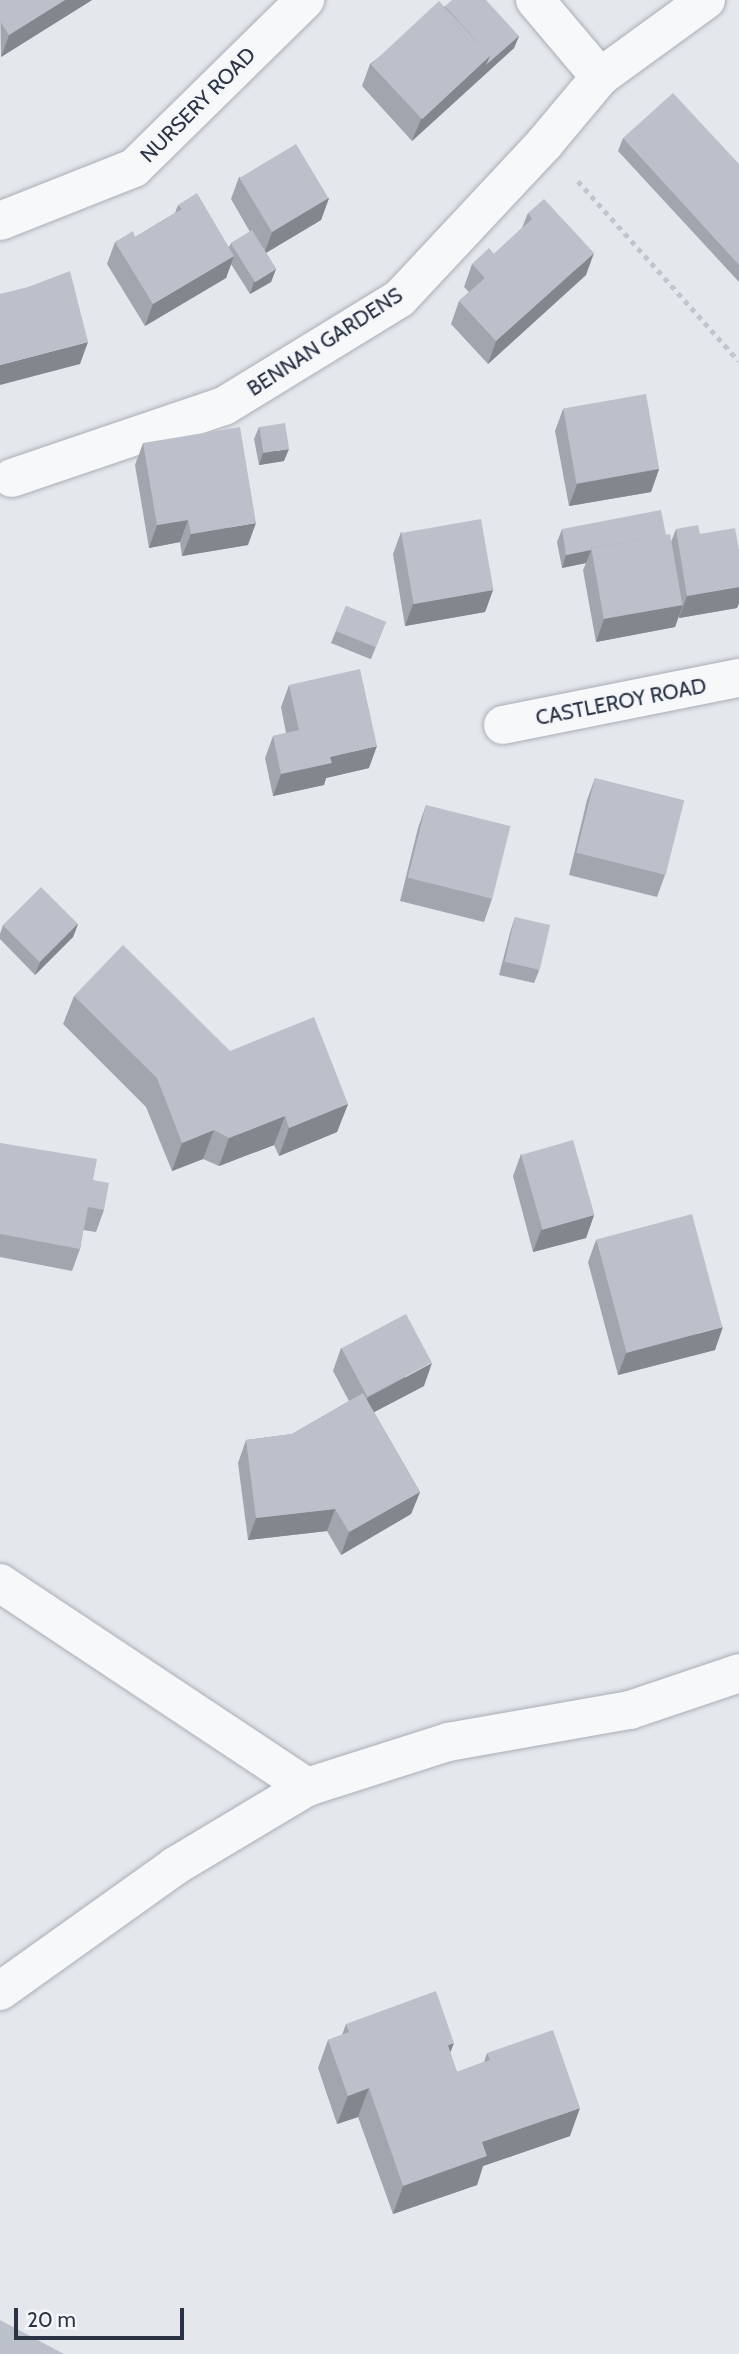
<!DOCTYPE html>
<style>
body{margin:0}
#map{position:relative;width:739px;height:2354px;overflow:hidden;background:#e4e7ec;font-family:Cabin,sans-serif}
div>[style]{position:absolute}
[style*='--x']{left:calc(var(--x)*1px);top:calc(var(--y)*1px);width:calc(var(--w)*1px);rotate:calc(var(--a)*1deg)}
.path>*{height:4.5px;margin-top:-2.25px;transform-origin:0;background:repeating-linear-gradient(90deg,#c2c5cb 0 5px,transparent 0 10px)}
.roads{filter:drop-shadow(0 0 2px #a9aeb7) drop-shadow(0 0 2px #a9aeb7)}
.minor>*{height:38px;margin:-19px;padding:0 19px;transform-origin:19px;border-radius:19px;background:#f7f8fa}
.wall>*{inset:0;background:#a1a5ae;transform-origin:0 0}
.shaded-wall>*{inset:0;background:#83868d}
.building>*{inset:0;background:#bbc0ca;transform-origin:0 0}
span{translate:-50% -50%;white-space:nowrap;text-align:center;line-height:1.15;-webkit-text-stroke:5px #f4f6f9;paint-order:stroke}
.street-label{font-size:21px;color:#2b3445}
.scale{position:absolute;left:14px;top:2308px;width:170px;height:32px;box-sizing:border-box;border:4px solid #2b3445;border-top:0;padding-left:9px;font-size:21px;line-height:24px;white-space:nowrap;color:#2b3445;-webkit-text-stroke:5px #f4f6f9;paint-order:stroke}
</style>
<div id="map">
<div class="path">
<i style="--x:578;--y:181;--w:241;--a:48.2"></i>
</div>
<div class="roads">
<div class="minor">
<i style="--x:535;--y:0;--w:101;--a:49.8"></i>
<i style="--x:0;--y:221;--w:144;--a:-21.6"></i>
<i style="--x:134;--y:168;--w:240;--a:-44.5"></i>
<i style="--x:12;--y:478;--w:224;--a:-18.8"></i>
<i style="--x:224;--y:406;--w:206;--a:-31.5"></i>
<i style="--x:400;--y:298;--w:211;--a:-46.9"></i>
<i style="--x:544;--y:144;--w:87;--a:-50.1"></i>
<i style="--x:600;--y:77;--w:131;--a:-36"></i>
<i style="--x:503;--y:725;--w:241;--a:-11.3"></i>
<i style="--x:0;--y:1583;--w:369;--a:33.6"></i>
<i style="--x:0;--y:1991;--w:215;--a:-35.5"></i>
<i style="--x:175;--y:1866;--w:154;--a:-30.9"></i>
<i style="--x:307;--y:1787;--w:148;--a:-17.7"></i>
<i style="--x:448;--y:1742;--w:185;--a:-10"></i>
<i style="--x:630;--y:1710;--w:115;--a:-18.7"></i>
</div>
</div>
<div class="wall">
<i style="clip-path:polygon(0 0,92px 0,1px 57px)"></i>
<i style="clip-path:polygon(445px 6px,519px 36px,514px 48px,412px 141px,362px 86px,370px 64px)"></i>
<i style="clip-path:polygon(623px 138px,739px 164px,739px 282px,618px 151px)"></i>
<i style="clip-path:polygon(239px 177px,329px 198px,321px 220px,266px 253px,276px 269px,271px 282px,250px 294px,231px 264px,226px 278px,145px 326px,107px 264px,115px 242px,135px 237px,175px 213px,178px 205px,229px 247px,231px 243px,250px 232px,231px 199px)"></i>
<i style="clip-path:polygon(528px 213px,586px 275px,488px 364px,451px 324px,459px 301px,469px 292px,464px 287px,472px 264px,494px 254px,522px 228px)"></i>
<i style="clip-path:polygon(563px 409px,659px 469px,651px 492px,569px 506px,555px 431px)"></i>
<i style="clip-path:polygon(259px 427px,284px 461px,259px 465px,254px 439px)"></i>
<i style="clip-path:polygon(143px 443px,248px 545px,182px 556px,180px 542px,149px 548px,135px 465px)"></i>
<i style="clip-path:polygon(562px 529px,666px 535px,671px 542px,676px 529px,700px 534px,739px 550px,739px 603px,737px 608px,679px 618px,679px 615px,675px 627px,596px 642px,583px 570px,586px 563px,562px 568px,557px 542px)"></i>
<i style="clip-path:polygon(401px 532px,493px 590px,485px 612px,405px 626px,393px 554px)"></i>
<i style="left:346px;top:606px;width:43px;height:40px;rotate:22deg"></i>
<i style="clip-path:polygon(289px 685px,369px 768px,326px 778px,324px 785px,273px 796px,265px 758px,273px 736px,286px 733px,281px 707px)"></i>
<i style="clip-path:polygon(595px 778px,665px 875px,657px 897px,569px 875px,587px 800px)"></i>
<i style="clip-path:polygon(426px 805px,492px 899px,484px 922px,400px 901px,418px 828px)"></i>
<i style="clip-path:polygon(515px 917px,539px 971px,534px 983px,499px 975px,511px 929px)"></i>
<i style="clip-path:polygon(78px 924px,73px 937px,35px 975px,0 939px,0 934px,3px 925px)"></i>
<i style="clip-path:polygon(74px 996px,230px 1051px,348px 1104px,337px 1132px,279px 1156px,274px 1145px,219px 1166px,203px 1159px,172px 1171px,146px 1107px,63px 1024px)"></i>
<i style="clip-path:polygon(0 1143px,93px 1180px,104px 1210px,96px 1232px,83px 1230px,80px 1249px,72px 1271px,0 1257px)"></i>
<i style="clip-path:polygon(521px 1154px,594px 1215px,586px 1238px,533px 1252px,513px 1176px)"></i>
<i style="clip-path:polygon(596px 1240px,715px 1350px,618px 1375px,588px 1262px)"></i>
<i style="clip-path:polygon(341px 1348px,424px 1386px,374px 1412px,420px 1492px,411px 1514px,341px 1555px,327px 1531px,248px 1540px,238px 1463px,246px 1440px,292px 1434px,349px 1401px,333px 1371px)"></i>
<i style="clip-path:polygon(346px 2024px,450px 2053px,457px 2072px,484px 2062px,487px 2053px,570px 2136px,483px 2166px,477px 2185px,393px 2214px,358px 2117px,337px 2124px,318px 2068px,328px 2040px,342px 2035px)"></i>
</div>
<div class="shaded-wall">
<i style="clip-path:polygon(65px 0,92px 0,1px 57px,9px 35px)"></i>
<i style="clip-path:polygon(519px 36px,514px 48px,412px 141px,421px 119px,490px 56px)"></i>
<i style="clip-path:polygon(329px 198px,321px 220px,264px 254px,272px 232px)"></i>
<i style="clip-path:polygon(594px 253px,586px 275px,488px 364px,496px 341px)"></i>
<i style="clip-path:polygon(234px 256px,226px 278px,145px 326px,153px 304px)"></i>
<i style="clip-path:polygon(276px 269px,271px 282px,250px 294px,254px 282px)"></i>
<i style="clip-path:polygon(88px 342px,80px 364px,0 385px,0 365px)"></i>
<i style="clip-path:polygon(289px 449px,284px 461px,259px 465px,263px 453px)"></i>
<i style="clip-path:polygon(659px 469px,651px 492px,569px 506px,577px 484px)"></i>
<i style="clip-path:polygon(188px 520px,180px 542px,149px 548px,157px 525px)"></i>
<i style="clip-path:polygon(256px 523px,248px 545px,182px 556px,191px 534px)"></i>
<i style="clip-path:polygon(591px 550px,586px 563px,562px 568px,566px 555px)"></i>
<i style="clip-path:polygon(739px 587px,739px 603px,737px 608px,679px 618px,687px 596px)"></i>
<i style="clip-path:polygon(493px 590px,485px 612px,405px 626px,413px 604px)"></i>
<i style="clip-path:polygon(683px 605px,675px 627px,596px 642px,604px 619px)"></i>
<i style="clip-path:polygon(377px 746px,369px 768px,326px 778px,324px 785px,273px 796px,281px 774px,330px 757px)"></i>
<i style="clip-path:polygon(78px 924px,73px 937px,35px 975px,40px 962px)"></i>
<i style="clip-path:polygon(348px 1104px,337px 1132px,279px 1156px,289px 1128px)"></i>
<i style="clip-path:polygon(285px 1116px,274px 1145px,219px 1166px,229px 1138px)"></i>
<i style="clip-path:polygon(214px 1130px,203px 1159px,172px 1171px,182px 1143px)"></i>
<i style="clip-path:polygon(594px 1215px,586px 1238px,533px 1252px,541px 1230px)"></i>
<i style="clip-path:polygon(723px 1327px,715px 1350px,618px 1375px,626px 1353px)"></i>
<i style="clip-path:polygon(432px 1363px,424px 1386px,359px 1420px,367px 1398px)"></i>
<i style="clip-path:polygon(420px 1492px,411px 1514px,341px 1555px,349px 1532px)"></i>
<i style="clip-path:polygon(335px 1509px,327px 1531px,248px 1540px,256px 1518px)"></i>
<i style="clip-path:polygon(454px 2043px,443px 2071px,448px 2045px)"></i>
<i style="clip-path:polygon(369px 2088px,358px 2117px,337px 2124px,348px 2096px)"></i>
<i style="clip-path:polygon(580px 2108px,570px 2136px,483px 2166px,477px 2185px,393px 2214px,403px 2186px,482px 2142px)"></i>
</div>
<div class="building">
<i style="clip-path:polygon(0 0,65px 0,9px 35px,0 21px)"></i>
<i style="clip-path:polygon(452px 0,486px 0,519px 36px,486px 65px,490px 56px,445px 6px)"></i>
<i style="left:439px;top:1px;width:75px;height:93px;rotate:47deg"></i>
<i style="clip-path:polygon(673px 93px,739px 164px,739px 265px,623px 138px)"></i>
<i style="left:296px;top:144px;width:63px;height:66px;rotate:59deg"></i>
<i style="clip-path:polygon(197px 193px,234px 256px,153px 304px,115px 242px,133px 231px,135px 237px,182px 209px,178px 205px)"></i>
<i style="clip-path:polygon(544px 199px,594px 253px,496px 341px,459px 301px,485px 278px,472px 264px,489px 248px,494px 254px,532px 219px,528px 213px)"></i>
<i style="left:252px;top:230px;width:46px;height:25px;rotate:58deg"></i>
<i style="clip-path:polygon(70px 271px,88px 342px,0 365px,0 294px,28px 287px)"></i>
<i style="left:646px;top:394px;width:76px;height:84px;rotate:80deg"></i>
<i style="left:285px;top:423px;width:26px;height:26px;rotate:81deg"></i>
<i style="clip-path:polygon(240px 427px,256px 523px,191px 534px,188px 520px,157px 525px,143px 443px)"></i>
<i style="clip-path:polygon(661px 510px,666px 535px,591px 548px,591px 550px,566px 555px,562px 529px)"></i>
<i style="left:481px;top:519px;width:72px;height:81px;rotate:80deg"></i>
<i style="clip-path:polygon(698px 525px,700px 534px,735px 528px,739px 550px,739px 587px,687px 596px,676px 529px)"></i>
<i style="left:670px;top:534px;width:72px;height:80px;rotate:80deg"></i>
<i style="left:346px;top:606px;width:43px;height:27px;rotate:22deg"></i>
<i style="clip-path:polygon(360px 669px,377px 746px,330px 757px,332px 763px,281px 774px,273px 736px,299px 730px,289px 685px)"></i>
<i style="left:595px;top:778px;width:92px;height:77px;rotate:14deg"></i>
<i style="left:426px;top:805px;width:87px;height:75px;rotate:14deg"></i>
<i style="left:41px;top:887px;width:52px;height:54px;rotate:45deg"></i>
<i style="left:515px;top:917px;width:36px;height:46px;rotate:13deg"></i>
<i style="clip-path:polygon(123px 945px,230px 1051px,314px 1017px,348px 1104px,289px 1128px,285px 1116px,229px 1138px,214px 1130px,182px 1143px,157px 1078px,74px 996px)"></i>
<i style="left:573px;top:1140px;width:78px;height:54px;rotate:74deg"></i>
<i style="clip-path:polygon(0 1143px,97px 1159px,93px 1180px,109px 1183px,104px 1210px,88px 1207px,80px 1249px,0 1234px)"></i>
<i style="left:692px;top:1214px;width:117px;height:99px;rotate:75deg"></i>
<i style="left:406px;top:1314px;width:55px;height:73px;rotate:62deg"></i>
<i style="clip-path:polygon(363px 1393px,420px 1492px,349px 1532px,335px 1509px,256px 1518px,246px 1440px,292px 1434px)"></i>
<i style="clip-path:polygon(436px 1991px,454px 2043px,448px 2045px,457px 2072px,490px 2060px,487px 2053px,553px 2030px,580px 2108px,482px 2142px,487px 2156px,403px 2186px,369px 2088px,348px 2096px,328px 2040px,349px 2032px,346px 2024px)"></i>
<i style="clip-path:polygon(0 2320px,64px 2354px,0 2354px)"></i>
</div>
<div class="street-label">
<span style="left:198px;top:105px;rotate:-45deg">NURSERY ROAD</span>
<span style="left:325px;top:342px;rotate:-33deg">BENNAN GARDENS</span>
<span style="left:621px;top:702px;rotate:-11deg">CASTLEROY ROAD</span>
</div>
<div class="scale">20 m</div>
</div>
